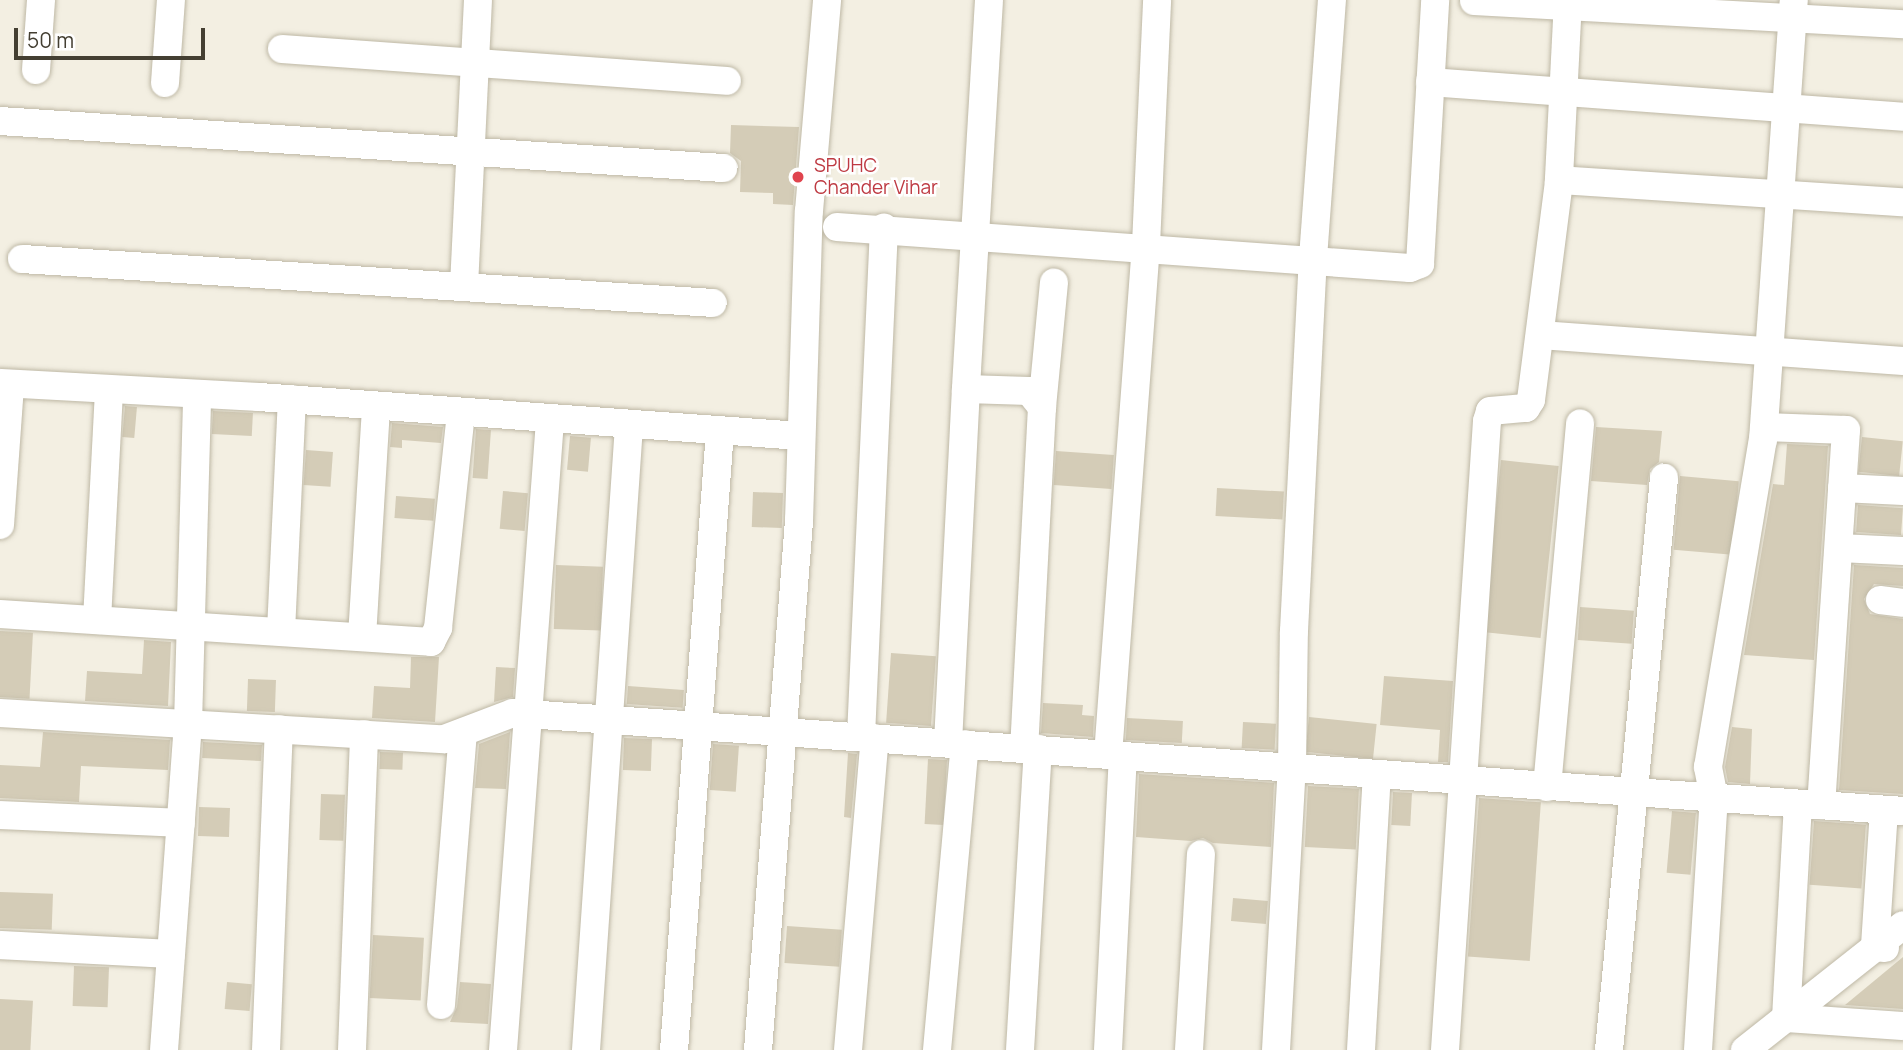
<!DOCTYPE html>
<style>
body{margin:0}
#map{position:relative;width:1903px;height:1050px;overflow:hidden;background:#f3efe2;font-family:Manrope,sans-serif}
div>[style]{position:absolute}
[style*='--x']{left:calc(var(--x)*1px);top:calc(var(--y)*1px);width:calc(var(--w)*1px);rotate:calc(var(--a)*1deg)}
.building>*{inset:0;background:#d4ccb7;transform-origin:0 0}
.roads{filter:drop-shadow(0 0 2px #beb8a5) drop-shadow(0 0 2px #beb8a5)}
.street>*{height:28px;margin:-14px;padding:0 14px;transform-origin:14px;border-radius:14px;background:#fff}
.dots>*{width:19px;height:19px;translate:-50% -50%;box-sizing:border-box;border:4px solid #fff;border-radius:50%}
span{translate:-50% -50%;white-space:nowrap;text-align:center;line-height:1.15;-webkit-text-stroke:5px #fff;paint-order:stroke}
.health-label{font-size:19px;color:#be3a42}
.left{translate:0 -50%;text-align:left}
.scale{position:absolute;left:14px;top:28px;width:191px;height:32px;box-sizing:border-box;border:4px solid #443f32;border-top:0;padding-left:9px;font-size:21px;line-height:24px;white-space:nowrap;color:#443f32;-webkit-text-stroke:5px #fff;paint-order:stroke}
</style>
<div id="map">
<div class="building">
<i style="clip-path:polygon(731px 125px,799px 127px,793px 205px,773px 204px,773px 193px,740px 192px,741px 161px,730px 153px)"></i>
<i style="left:125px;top:406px;width:12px;height:31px;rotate:5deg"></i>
<i style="left:213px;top:411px;width:40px;height:23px;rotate:3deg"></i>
<i style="clip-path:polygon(392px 423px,443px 427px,441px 443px,402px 440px,402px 448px,390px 447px)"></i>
<i style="clip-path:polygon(1596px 427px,1662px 431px,1659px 462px,1650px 469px,1647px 485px,1591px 481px)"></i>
<i style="left:476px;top:429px;width:15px;height:49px;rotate:4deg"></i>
<i style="left:570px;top:436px;width:21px;height:34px;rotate:5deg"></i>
<i style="left:1862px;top:437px;width:41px;height:35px;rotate:6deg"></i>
<i style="clip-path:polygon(1787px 444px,1828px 446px,1814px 660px,1744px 655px,1773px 484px,1784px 485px)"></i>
<i style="left:306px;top:450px;width:27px;height:35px;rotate:4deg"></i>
<i style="left:1056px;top:451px;width:58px;height:34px;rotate:4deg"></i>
<i style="left:1501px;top:460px;width:58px;height:173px;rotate:6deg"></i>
<i style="left:1680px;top:476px;width:59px;height:74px;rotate:5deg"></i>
<i style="left:1217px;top:488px;width:67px;height:28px;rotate:3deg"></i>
<i style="left:503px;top:491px;width:25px;height:38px;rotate:5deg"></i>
<i style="left:753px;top:492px;width:30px;height:35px;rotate:2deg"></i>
<i style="left:396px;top:496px;width:39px;height:22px;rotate:4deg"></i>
<i style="left:1858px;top:505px;width:45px;height:27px;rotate:4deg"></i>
<i style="left:556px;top:565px;width:47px;height:64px;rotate:2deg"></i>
<i style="clip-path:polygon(1854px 565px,1903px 568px,1903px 586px,1874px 584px,1864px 599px,1870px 614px,1903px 619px,1903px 794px,1839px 790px)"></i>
<i style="left:1580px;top:607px;width:54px;height:33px;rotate:4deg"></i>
<i style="left:0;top:631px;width:33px;height:66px;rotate:3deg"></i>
<i style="clip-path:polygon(144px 640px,171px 642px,168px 706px,85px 701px,87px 671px,142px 674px)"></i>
<i style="left:891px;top:653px;width:45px;height:70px;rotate:4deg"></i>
<i style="clip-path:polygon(411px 657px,439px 657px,435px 722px,372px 718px,374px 686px,410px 688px)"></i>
<i style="clip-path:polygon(496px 667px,515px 668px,513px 697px,494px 702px)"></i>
<i style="clip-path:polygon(1384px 676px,1453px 681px,1448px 762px,1438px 762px,1440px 730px,1380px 725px)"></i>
<i style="left:248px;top:679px;width:28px;height:32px;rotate:2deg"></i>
<i style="left:628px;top:686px;width:56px;height:18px;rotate:4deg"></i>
<i style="clip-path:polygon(1043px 703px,1083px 705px,1082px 715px,1094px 716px,1093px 737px,1041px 733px)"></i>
<i style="left:1309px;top:717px;width:68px;height:35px;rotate:6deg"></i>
<i style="left:1127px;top:718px;width:56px;height:22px;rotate:3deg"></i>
<i style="left:1243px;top:722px;width:33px;height:26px;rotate:3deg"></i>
<i style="clip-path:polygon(1732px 727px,1752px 729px,1750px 784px,1728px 782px,1725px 767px)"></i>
<i style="clip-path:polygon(43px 732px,170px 740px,168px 770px,81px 766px,79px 802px,0 798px,0 765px,40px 767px)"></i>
<i style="clip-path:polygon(510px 732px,506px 789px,475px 788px,479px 744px)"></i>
<i style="left:624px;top:738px;width:28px;height:32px;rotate:2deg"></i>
<i style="left:203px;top:742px;width:59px;height:16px;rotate:3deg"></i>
<i style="left:713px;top:744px;width:26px;height:46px;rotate:4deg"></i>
<i style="left:380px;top:752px;width:23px;height:17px;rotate:2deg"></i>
<i style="clip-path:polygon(848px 753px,857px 754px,851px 818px,844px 817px)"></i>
<i style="left:928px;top:759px;width:19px;height:65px;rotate:3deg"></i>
<i style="clip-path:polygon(1139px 774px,1274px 783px,1271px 847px,1213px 843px,1203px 838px,1191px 841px,1136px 837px)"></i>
<i style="left:1308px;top:786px;width:51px;height:61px;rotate:3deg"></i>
<i style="left:1393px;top:792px;width:19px;height:33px;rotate:3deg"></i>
<i style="left:321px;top:794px;width:24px;height:46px;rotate:2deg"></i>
<i style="left:1479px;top:798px;width:62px;height:159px;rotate:4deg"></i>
<i style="left:199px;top:807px;width:31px;height:29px;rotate:2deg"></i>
<i style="left:1672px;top:811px;width:24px;height:62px;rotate:5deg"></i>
<i style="left:1814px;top:821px;width:52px;height:64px;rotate:4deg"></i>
<i style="left:0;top:892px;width:53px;height:36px;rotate:2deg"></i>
<i style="left:1233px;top:898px;width:35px;height:23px;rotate:5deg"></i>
<i style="left:787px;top:926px;width:55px;height:37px;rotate:4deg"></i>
<i style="left:373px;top:935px;width:51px;height:63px;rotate:3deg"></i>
<i style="clip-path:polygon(1903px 957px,1903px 1009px,1845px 1005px)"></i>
<i style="left:74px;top:966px;width:35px;height:40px;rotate:2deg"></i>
<i style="left:227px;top:982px;width:25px;height:27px;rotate:5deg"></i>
<i style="clip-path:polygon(460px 982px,491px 984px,488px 1024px,450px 1022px,457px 1007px)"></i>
<i style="left:0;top:999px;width:33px;height:51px;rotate:3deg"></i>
</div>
<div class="roads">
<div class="street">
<i style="--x:989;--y:0;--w:390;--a:93.4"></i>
<i style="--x:966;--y:389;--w:63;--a:1.8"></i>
<i style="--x:1029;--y:391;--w:21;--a:51"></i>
<i style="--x:1042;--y:407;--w:342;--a:93"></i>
<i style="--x:1568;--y:0;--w:180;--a:92.9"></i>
<i style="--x:1559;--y:180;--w:345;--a:3.7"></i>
<i style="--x:1474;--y:1;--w:430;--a:3.1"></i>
<i style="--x:282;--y:49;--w:446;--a:4.1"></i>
<i style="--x:36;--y:70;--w:70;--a:-85.9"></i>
<i style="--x:1430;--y:82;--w:474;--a:4.2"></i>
<i style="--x:165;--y:83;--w:83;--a:-85.9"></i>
<i style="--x:0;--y:121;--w:725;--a:3.72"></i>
<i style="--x:837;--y:227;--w:574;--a:4.09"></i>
<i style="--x:1410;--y:268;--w:11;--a:-22"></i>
<i style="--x:1420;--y:264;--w:264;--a:-86.7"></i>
<i style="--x:22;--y:259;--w:692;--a:3.64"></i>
<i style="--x:464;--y:286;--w:286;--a:-87.2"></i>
<i style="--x:1540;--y:335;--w:364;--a:4.1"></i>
<i style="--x:0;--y:383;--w:259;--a:3.1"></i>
<i style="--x:259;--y:397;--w:543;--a:4.12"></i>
<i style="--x:1042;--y:407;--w:125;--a:-84.5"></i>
<i style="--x:1765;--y:427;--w:81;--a:2.1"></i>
<i style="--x:1846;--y:430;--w:376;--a:93.8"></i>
<i style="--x:1842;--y:488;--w:61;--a:2.8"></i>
<i style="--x:0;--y:525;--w:141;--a:-85.9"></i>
<i style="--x:1839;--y:548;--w:64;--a:2.7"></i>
<i style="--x:1880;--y:600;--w:23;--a:7"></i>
<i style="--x:0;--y:614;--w:432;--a:3.7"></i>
<i style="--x:431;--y:642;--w:16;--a:-63"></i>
<i style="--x:438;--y:628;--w:217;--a:-83.9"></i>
<i style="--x:97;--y:620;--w:230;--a:-87"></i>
<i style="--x:281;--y:631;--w:232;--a:-87.3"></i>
<i style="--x:362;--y:637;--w:231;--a:-86.5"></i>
<i style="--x:0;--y:713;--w:445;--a:3.4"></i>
<i style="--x:444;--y:739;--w:74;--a:-20.6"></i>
<i style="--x:513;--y:713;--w:1393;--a:4.03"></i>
<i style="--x:861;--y:736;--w:509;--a:-87.41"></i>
<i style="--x:948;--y:743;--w:354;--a:-87.1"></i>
<i style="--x:1108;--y:755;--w:511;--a:-85.74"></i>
<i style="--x:1146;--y:245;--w:245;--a:-87.4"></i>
<i style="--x:1547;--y:787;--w:365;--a:-84.8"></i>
<i style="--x:1884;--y:810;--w:137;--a:93.8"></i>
<i style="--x:1875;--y:947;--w:10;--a:6"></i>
<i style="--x:0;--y:815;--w:181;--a:2.5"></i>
<i style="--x:0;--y:945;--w:171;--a:3"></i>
<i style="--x:441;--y:1005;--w:273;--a:-85.4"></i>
<i style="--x:1786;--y:1018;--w:214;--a:-86.8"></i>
<i style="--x:1786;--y:1018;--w:117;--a:3.9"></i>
<i style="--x:164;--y:1050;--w:327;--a:-85.8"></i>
<i style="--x:188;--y:724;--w:330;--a:-88.4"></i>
<i style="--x:266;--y:1050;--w:321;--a:-87.7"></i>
<i style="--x:352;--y:1050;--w:316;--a:-87.8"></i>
<i style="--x:503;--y:1050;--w:632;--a:-85.73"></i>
<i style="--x:586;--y:1050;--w:626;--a:-86.06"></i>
<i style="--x:674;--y:1050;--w:621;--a:-85.75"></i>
<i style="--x:758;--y:1050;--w:531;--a:-85.57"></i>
<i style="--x:799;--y:521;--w:310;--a:-88.2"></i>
<i style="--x:809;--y:211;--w:212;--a:-85.1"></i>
<i style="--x:848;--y:1050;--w:313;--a:-85.1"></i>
<i style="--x:937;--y:1050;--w:307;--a:-84.8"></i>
<i style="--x:1020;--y:1050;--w:302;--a:-86.6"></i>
<i style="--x:1108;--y:1050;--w:294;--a:-87.1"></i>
<i style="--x:1189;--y:1050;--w:196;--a:-86.5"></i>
<i style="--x:1276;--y:1050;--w:283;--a:-86.8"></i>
<i style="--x:1292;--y:767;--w:136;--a:-89.2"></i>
<i style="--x:1294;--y:631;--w:373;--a:-87.1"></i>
<i style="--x:1313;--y:258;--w:259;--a:-85.8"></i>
<i style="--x:1361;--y:1050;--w:276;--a:-86.7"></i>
<i style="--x:1445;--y:1050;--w:630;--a:-86.18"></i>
<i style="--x:1487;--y:421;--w:10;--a:-73"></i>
<i style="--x:1490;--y:411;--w:36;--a:-5"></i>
<i style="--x:1526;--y:408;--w:9;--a:-58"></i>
<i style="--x:1531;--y:400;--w:222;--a:-82.7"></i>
<i style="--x:1609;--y:1050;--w:575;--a:-84.51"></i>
<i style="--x:1698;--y:1050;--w:253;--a:-86.4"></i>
<i style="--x:1714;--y:798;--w:32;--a:-101"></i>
<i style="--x:1708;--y:767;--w:332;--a:-80.5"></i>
<i style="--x:1763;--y:440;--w:441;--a:-86"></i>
<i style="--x:1745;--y:1050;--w:201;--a:-38.3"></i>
</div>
</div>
<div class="dots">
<i style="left:798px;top:177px;background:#e0444e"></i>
</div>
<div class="health-label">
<span class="left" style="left:814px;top:177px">SPUHC<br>Chander Vihar</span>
</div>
<div class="scale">50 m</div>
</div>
